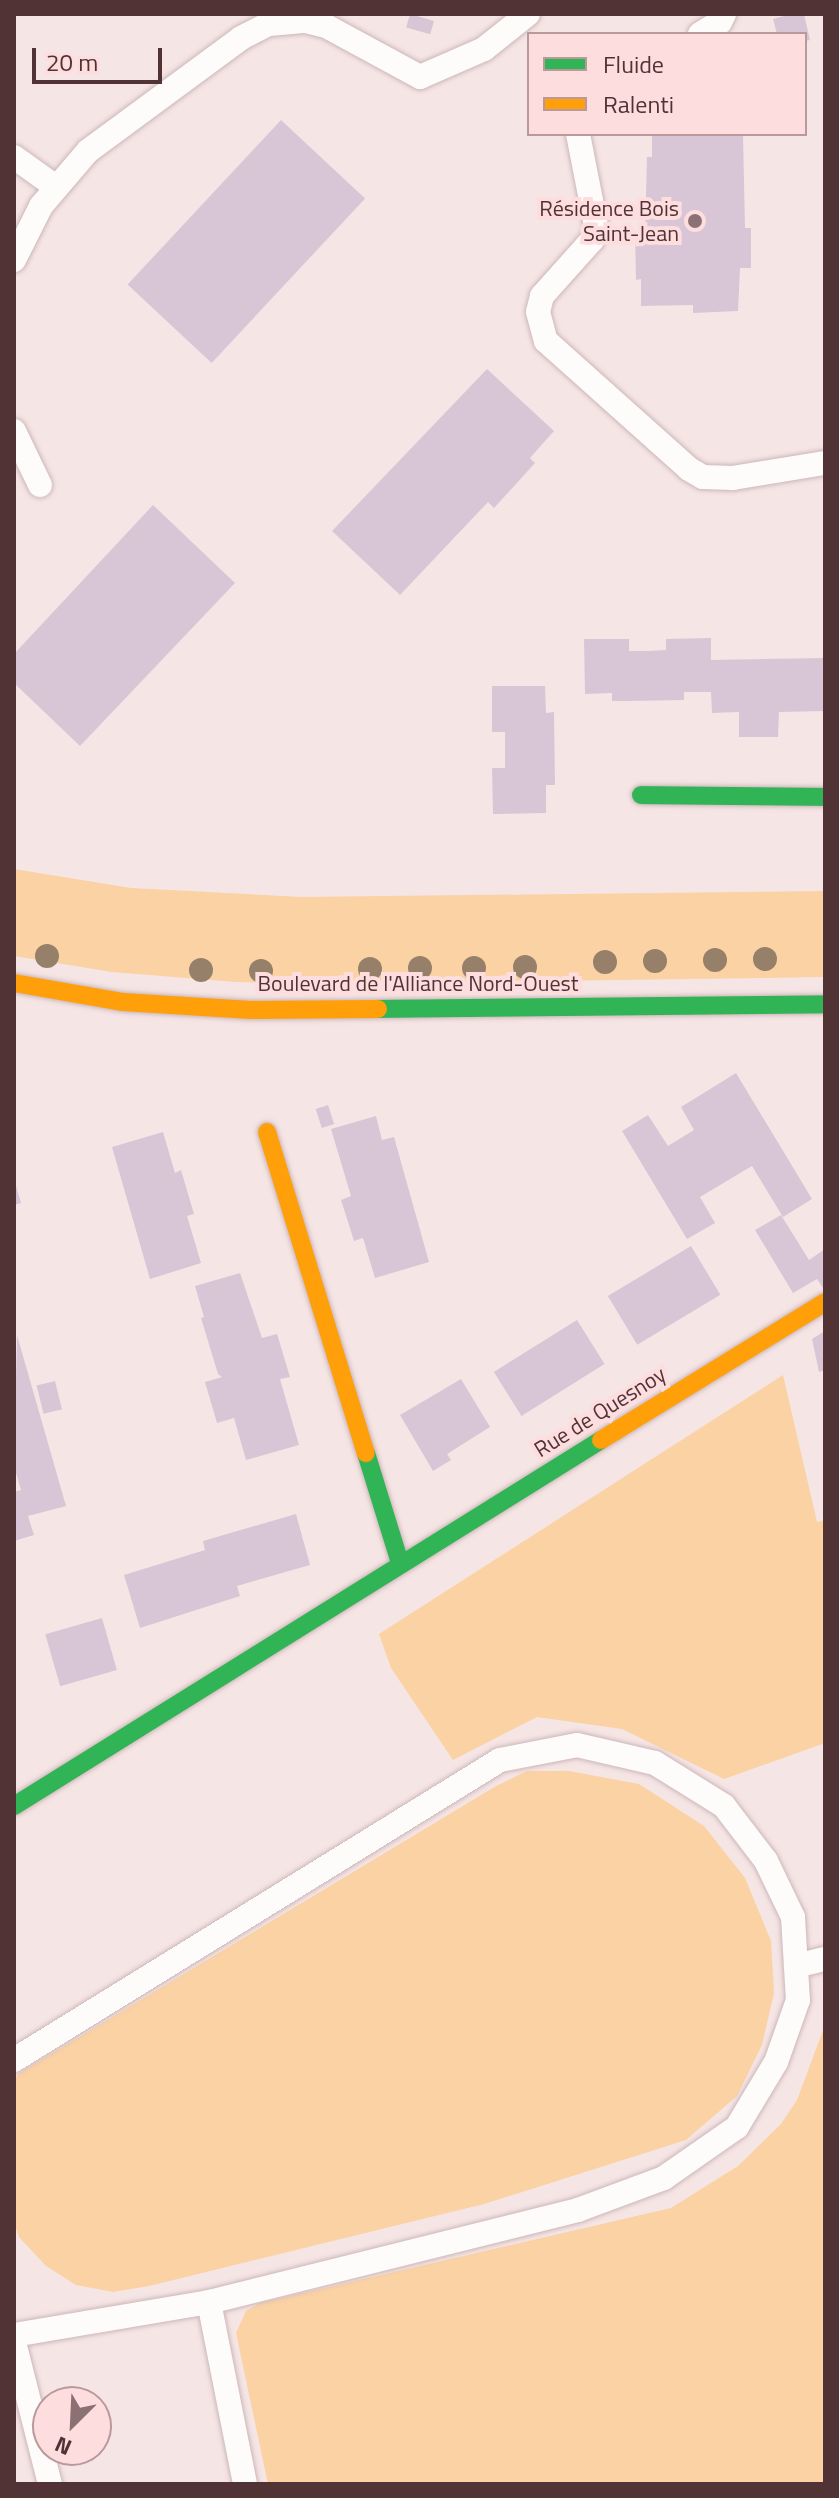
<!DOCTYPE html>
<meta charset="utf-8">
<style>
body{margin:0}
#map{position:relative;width:839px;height:2498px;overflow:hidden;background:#f6e5e5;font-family:"Titillium Web",sans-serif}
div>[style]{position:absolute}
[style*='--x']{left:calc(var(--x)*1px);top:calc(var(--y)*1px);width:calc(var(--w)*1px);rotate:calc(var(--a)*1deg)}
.green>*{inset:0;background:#fad2a4}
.building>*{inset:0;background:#d8c6d6;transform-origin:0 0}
.roads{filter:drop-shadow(0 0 2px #ccb7b8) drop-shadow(0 0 2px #ccb7b8)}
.lane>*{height:24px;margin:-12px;padding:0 12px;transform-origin:12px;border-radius:12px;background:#fefbfb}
.fast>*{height:18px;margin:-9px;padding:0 9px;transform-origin:9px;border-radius:9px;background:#30b455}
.slow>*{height:18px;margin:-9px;padding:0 9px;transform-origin:9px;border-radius:9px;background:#ff9f0a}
.trees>*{width:24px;height:24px;margin:-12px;border-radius:50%;background:#968069}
.dots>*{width:22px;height:22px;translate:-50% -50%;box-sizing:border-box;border:4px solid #fedddf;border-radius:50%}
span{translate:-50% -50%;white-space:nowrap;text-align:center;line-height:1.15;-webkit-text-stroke:8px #fedddf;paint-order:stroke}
.poi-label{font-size:22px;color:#523335}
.right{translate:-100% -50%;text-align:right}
.street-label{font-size:22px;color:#523335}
.frame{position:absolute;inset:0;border:16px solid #523335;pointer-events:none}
.legend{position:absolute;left:527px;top:32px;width:280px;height:104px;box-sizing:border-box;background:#fedddf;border:2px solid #b9999b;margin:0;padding:10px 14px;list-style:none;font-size:24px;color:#523335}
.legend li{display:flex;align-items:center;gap:16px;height:40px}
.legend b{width:40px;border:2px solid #b9999b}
.north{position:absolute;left:32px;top:2386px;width:80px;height:80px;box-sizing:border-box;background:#fedddf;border:2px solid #b9999b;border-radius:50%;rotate:204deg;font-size:22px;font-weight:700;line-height:32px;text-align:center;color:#523335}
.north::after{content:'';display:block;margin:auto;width:28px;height:36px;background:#8b7173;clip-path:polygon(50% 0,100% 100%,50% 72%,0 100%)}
.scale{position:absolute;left:32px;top:48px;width:130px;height:36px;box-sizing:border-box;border:4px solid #523335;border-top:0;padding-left:10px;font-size:24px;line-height:28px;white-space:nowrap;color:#523335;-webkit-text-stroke:6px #fedddf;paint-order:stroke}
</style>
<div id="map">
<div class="green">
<i style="clip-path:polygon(14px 869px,131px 888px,301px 897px,825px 891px,825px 977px,339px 984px,236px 982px,112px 972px,14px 956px)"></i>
<i style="clip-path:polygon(783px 1375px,817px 1522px,825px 1520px,825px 1743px,724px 1779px,622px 1729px,537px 1717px,453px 1760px,391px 1668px,379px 1634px)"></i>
<i style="clip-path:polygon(527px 1771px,569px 1771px,639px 1784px,704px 1826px,745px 1878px,771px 1941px,774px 1993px,762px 2045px,737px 2096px,686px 2140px,484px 2204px,149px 2286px,113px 2292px,76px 2285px,46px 2266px,19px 2237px,14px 2222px,14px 2082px,18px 2074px,496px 1786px)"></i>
<i style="clip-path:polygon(825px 2025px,825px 2484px,268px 2484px,236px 2333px,246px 2311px,260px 2303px,671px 2208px,738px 2166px,781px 2124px,797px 2100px)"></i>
</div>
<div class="building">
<i style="left:410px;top:14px;width:25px;height:14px;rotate:16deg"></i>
<i style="clip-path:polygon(792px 14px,804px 14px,810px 40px,805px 41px,805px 34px,777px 34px,773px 19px)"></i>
<i style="left:281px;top:120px;width:115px;height:225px;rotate:43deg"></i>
<i style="clip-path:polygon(652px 134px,743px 134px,745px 228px,751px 228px,751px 268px,740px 268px,738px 311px,693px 313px,693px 305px,641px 306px,641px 279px,636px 280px,635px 231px,645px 231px,647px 157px,652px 157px)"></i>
<i style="clip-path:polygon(487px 369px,554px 431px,530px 458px,535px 463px,494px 508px,488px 502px,400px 595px,332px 531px)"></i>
<i style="clip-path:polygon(153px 505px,235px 583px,80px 746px,14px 683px,14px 654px)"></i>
<i style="clip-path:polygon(711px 638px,711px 660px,825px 658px,825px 711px,779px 712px,778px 737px,739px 737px,739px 712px,712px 713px,711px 692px,684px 692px,684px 700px,628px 701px,612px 701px,612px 693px,585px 694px,584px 639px,629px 639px,629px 651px,649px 651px,666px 650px,666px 639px)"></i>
<i style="clip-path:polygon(492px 686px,545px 686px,546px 713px,554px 712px,555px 785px,546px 785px,546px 813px,493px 814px,492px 768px,505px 768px,505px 732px,492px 732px)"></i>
<i style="clip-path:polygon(736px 1073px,812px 1199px,783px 1217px,752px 1166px,700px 1197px,715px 1223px,687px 1239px,622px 1131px,648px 1115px,668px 1146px,694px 1130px,681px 1107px)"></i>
<i style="left:328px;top:1105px;width:20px;height:13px;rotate:72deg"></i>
<i style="clip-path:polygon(376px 1116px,382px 1140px,394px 1137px,429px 1262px,375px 1278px,363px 1238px,354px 1241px,341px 1200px,351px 1196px,331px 1129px)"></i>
<i style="clip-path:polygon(163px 1132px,175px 1173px,181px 1170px,194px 1214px,187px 1216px,201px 1263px,150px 1279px,112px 1147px)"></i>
<i style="clip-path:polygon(14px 1179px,21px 1203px,14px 1205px)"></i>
<i style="clip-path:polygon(781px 1215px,809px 1260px,825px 1249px,825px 1291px,817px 1279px,793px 1293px,755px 1230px)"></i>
<i style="left:691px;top:1246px;width:57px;height:97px;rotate:59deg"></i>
<i style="clip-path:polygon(240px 1273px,262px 1338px,277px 1334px,290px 1377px,280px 1379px,299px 1445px,246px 1460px,234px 1418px,217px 1423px,205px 1382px,222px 1377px,218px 1374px,201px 1318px,204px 1317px,195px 1286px)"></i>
<i style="left:577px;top:1320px;width:52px;height:98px;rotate:58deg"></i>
<i style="clip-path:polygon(825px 1331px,825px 1370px,819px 1372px,812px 1339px)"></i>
<i style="clip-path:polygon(17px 1335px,66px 1506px,28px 1516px,34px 1535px,14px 1541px,14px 1492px,21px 1490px,14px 1466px)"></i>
<i style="clip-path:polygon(461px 1379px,490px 1427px,447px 1454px,451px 1460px,433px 1471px,400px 1415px)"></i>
<i style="left:55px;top:1381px;width:29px;height:19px;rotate:76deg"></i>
<i style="clip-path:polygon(296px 1514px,310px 1565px,237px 1586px,240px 1596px,140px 1628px,124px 1575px,205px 1550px,203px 1541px)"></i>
<i style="left:102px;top:1618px;width:54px;height:59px;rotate:74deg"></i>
</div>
<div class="roads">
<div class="lane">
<i style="--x:700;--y:34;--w:23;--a:-31"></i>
<i style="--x:720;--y:22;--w:9;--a:-63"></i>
<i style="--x:578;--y:134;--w:94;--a:78.9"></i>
<i style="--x:596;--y:226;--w:15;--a:106"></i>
<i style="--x:592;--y:240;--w:75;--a:131.8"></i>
<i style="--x:542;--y:296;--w:16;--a:104"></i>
<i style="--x:538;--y:312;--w:30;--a:75"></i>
<i style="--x:546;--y:341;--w:192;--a:41.8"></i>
<i style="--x:689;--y:469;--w:16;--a:30"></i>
<i style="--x:703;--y:477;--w:30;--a:2"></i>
<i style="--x:733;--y:478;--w:93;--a:-9.3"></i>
<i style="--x:14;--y:157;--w:52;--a:35.5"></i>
<i style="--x:14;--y:260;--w:60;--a:-63.4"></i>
<i style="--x:41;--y:206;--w:72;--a:-49.5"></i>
<i style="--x:88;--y:151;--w:190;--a:-36.4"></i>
<i style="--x:241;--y:38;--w:31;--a:-27"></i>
<i style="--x:269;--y:24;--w:37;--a:-5"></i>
<i style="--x:306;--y:21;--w:21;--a:14"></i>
<i style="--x:326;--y:26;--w:107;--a:28.5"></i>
<i style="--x:420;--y:77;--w:70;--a:-23.6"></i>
<i style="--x:484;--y:49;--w:56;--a:-38.5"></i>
<i style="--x:14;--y:431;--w:60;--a:64.3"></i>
<i style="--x:796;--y:1966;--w:30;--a:-14"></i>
<i style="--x:14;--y:2060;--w:571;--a:-31.69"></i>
<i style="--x:500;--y:1760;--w:78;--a:-11"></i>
<i style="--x:577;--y:1745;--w:80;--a:13"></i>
<i style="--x:655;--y:1763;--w:81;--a:31.9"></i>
<i style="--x:724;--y:1806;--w:69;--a:52.6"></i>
<i style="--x:766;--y:1861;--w:62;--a:64.3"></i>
<i style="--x:793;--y:1917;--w:83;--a:86.6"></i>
<i style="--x:798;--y:2000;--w:66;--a:109.5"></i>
<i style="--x:776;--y:2062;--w:76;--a:121"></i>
<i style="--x:737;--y:2127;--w:89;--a:145.1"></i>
<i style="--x:664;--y:2178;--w:92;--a:159.6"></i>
<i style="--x:578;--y:2210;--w:380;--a:166"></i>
<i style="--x:14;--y:2335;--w:198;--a:-9.6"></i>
<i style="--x:209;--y:2302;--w:186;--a:78.8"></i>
<i style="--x:14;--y:2342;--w:146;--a:75.8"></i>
</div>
<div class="fast">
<i style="--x:641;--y:795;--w:184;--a:0.6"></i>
<i style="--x:378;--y:1009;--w:447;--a:-0.6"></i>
<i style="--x:366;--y:1453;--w:115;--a:72.8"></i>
<i style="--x:14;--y:1806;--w:692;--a:-31.94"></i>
</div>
<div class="slow">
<i style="--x:14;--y:983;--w:111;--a:9.9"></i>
<i style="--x:123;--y:1002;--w:128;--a:3.6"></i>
<i style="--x:251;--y:1010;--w:127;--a:-0.5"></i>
<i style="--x:267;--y:1132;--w:336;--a:72.9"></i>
<i style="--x:601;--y:1440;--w:263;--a:-31.6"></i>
</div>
</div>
<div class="trees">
<i style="left:47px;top:956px"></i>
<i style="left:765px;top:959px"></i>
<i style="left:715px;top:960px"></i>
<i style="left:655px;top:961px"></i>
<i style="left:605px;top:962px"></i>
<i style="left:525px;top:967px"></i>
<i style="left:420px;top:968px"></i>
<i style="left:474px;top:968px"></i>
<i style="left:370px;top:969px"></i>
<i style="left:201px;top:970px"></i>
<i style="left:261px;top:971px"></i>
</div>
<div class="dots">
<i style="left:695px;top:221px;background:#8b7173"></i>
</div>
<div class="poi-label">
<span class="right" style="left:679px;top:221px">Résidence Bois<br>Saint-Jean</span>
</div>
<div class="street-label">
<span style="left:418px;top:984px">Boulevard de l'Alliance Nord-Ouest</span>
<span style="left:600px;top:1412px;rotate:-32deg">Rue de Quesnoy</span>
</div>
<div class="frame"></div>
<ul class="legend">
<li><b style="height:10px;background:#30b455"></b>Fluide</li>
<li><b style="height:10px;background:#ff9f0a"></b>Ralenti</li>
</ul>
<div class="north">N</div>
<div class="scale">20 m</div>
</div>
